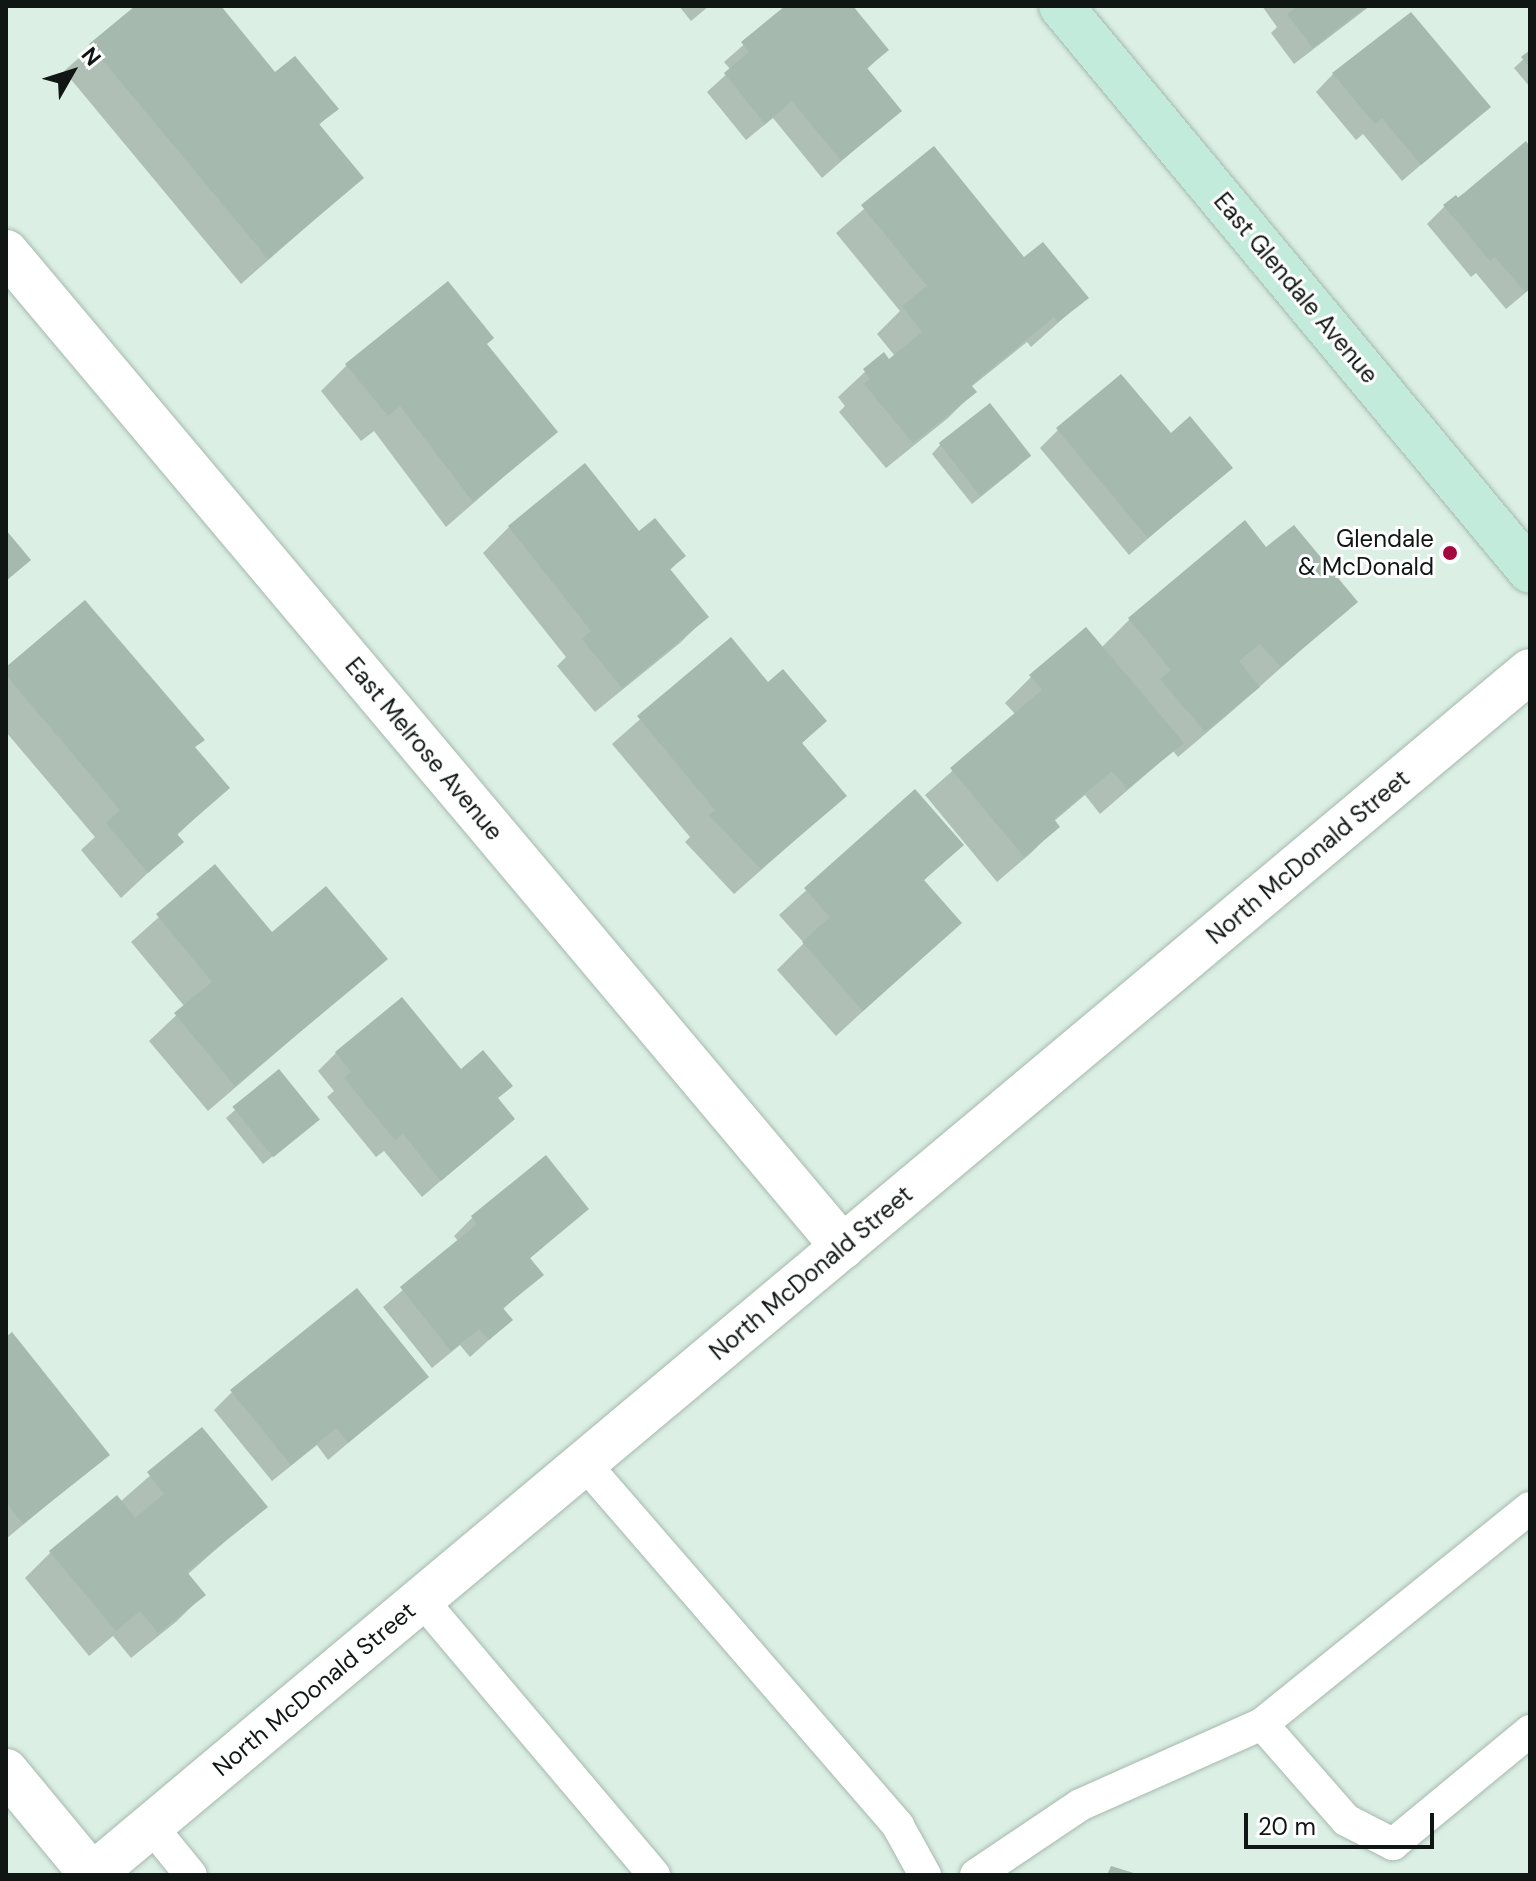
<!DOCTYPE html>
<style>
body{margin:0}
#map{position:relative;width:1536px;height:1881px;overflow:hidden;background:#dbefe4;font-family:"DM Sans",sans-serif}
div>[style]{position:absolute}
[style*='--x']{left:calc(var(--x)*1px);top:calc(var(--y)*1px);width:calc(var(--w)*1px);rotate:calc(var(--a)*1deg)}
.shadow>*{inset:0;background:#0003}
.building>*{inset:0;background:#a5b9ae;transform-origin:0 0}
.roads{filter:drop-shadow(0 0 2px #a5b9ae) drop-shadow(0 0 2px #a5b9ae)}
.lane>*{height:32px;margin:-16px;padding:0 16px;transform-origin:16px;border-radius:16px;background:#fff}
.street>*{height:44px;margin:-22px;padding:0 22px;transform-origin:22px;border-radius:22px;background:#fff}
.secondary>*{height:44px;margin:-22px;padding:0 22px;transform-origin:22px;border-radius:22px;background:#c3ebdb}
.dots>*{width:22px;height:22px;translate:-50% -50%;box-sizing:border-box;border:4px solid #fff;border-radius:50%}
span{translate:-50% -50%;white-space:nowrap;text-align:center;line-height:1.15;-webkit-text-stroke:6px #fff;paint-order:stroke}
.street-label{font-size:24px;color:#0f1613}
.poi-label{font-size:24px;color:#0f1613}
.right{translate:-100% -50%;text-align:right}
.frame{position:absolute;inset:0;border:8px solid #0f1613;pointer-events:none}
.north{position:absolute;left:32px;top:32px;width:80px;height:80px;-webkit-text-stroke:6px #fff;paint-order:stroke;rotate:51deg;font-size:22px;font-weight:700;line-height:32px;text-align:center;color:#0f1613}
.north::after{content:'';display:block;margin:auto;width:28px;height:36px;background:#0f1613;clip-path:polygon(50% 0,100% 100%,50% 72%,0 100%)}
.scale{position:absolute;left:1244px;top:1813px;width:190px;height:36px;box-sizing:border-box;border:4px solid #0f1613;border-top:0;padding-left:10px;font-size:24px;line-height:28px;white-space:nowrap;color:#0f1613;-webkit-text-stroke:6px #fff;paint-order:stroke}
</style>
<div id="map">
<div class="shadow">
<i style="clip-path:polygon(138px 6px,218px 6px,275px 74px,336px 108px,318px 126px,362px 178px,241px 284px,64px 71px)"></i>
<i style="clip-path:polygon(679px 6px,709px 6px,691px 21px)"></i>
<i style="clip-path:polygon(788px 6px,850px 6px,887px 50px,866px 70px,899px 111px,822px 178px,773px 118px,746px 140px,707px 92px,731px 70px,724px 62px)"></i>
<i style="clip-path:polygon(1262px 6px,1370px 6px,1294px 64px,1271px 33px,1277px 27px)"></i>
<i style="clip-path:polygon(1530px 53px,1530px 87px,1514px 68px)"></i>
<i style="clip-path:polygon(1333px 74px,1488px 107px,1402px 181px,1363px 134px,1356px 140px,1316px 92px)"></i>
<i style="clip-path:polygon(934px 149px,1024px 260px,1086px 298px,1031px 347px,1027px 342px,971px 387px,974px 392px,948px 418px,886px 468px,839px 412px,845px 406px,838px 397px,883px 355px,889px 361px,895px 356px,877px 334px,900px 311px,836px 233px)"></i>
<i style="clip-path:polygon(1530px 150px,1530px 289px,1506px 309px,1476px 273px,1471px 277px,1427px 224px,1445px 206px)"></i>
<i style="clip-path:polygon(485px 345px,555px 432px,446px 527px,374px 431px,361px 441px,321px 391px,347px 365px)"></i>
<i style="clip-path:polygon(1058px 430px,1170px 435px,1230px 468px,1129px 555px,1040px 448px)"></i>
<i style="clip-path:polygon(940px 445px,1020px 465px,972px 504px,932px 454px)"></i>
<i style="clip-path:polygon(1244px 523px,1266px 550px,1355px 602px,1231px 712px,1178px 757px,1173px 751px,1100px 814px,1085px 795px,1053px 822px,1057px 827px,1031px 853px,997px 882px,925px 795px,1016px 715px,1005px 703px,1031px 677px,1086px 630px,1101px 648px,1129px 620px)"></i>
<i style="clip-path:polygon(509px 527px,639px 534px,684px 556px,669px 571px,706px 617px,680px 643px,595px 712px,557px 666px,566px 657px,483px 553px)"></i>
<i style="clip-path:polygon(730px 640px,768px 685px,825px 721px,801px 744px,845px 796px,734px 894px,685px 842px,690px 837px,612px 744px)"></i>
<i style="clip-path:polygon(6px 669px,193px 748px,227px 788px,176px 836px,181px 842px,121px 898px,81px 850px,95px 837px,6px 732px)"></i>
<i style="clip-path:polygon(915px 792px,961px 845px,923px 881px,959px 923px,836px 1036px,777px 970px,804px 943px,779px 915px)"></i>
<i style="clip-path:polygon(215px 867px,272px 935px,385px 959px,208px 1111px,149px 1041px,185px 1007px,131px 942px)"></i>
<i style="clip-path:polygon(336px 1053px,461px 1072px,496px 1099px,512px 1119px,422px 1197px,384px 1151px,376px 1157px,327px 1097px,334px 1091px,318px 1071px)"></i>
<i style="clip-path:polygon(235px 1110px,309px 1127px,263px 1164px,226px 1118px)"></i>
<i style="clip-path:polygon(545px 1158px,587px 1209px,529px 1259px,541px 1275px,502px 1310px,511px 1320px,470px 1357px,460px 1345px,432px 1368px,383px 1307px,459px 1242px,454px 1236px,472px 1218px)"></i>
<i style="clip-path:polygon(6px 1339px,107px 1455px,6px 1539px)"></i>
<i style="clip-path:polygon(426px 1377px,328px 1460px,317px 1445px,272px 1481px,214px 1410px,232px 1392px)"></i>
<i style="clip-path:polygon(202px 1430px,265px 1506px,187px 1575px,203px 1595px,177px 1621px,131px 1658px,113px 1636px,89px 1656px,25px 1578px,51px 1552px,120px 1502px)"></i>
</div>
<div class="building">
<i style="clip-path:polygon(135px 6px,221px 6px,275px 72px,295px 56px,339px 109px,319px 124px,364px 178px,268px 259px,89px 44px)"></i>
<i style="clip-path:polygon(785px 6px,853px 6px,889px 50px,867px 68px,902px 111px,841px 161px,792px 101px,765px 124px,724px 73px,749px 52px,741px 42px)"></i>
<i style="clip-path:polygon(1293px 6px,1367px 6px,1313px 48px,1287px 14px,1295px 8px)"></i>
<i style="clip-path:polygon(1411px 12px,1491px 107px,1421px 165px,1382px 118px,1375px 124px,1332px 73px)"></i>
<i style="clip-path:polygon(1530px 50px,1530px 68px,1521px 57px)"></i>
<i style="clip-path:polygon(1526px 141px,1530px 147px,1530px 288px,1525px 292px,1495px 257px,1490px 261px,1443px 205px,1456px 195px,1458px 198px)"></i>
<i style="clip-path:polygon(934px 146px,1024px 257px,1043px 242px,1089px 298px,1058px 322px,1054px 317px,971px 385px,977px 392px,913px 443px,864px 384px,870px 379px,863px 369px,884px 352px,889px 359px,922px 332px,902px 306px,927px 286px,861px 205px)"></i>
<i style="clip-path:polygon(448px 281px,494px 338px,487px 344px,558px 432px,473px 502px,400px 406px,388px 416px,345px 364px)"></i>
<i style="clip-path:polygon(1121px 374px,1171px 433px,1190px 416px,1233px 468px,1148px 538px,1056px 428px)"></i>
<i style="left:990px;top:403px;width:67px;height:65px;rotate:52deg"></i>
<i style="clip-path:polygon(585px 463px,639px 531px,655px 518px,686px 556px,670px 569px,709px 617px,622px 688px,582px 639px,591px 631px,508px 526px)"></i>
<i style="clip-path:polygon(1245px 520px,1266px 547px,1294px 525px,1358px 602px,1281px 667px,1260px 644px,1239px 661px,1260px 687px,1205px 732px,1160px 679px,1171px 670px,1128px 618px)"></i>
<i style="clip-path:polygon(6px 530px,31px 560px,6px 581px)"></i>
<i style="clip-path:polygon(85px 600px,205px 740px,195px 747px,230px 788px,177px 834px,184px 842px,148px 873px,106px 823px,120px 810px,6px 675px,6px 667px)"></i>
<i style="clip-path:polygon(1086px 627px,1184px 743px,1127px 789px,1112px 771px,1054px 819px,1060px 827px,1024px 857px,950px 768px,1042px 690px,1029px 675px)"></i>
<i style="clip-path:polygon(731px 637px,768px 682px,783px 669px,827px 721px,802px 743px,847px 796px,761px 869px,709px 815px,715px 810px,637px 716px)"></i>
<i style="clip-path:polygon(915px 789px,964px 845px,924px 880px,962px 923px,863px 1011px,802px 942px,830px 917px,804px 888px)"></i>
<i style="clip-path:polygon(215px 864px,272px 932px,326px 886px,388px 959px,235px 1086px,174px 1013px,212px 982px,156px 914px)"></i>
<i style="clip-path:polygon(402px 997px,461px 1069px,483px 1050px,513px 1086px,498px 1098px,515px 1119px,441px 1181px,403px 1134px,395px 1140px,344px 1078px,351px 1072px,335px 1052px)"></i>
<i style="left:279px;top:1069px;width:65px;height:60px;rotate:51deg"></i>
<i style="clip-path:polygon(546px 1155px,589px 1209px,530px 1258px,544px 1275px,503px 1308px,513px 1320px,489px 1340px,479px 1329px,451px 1351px,400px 1287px,477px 1224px,471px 1216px)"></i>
<i style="clip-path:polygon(357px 1288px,429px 1377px,348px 1443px,336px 1428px,291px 1465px,230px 1390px)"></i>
<i style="clip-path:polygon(12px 1332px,110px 1455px,23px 1524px,6px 1502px,6px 1337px)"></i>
<i style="clip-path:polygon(202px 1427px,268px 1507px,187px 1572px,206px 1595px,158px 1633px,140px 1611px,116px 1631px,49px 1551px,117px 1495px,135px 1518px,164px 1494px,147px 1472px)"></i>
<i style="clip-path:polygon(1111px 1866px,1137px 1874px,1137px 1875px,1107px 1875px)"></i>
</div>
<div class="roads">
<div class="lane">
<i style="--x:584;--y:1463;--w:480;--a:49.1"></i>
<i style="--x:898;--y:1826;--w:56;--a:61.1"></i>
<i style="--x:421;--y:1599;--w:361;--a:49.8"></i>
<i style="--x:1262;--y:1724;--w:128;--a:48.8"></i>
<i style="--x:1346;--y:1820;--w:53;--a:27.1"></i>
<i style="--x:1393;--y:1844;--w:178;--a:-39.5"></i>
<i style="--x:151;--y:1826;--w:63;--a:50.8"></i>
<i style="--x:976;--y:1875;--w:125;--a:-33.9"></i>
<i style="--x:1080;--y:1805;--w:199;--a:-24"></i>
<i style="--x:1262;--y:1724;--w:344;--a:-38.9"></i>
</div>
<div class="street">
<i style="--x:6;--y:252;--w:1300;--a:49.93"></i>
<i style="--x:6;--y:1771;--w:135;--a:50.4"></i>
<i style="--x:92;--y:1875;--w:1875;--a:-39.94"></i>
</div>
<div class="secondary">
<i style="--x:1061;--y:6;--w:734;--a:50.3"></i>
</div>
</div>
<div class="dots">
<i style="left:1450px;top:553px;background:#a4083e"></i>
</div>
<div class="street-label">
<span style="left:1296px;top:288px;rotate:50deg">East Glendale Avenue</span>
<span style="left:424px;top:749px;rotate:50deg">East Melrose Avenue</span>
<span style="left:1308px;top:857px;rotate:-40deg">North McDonald Street</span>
<span style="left:811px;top:1273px;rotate:-40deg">North McDonald Street</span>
<span style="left:314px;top:1689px;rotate:-40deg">North McDonald Street</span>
</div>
<div class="poi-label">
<span class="right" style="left:1434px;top:553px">Glendale<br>&amp; McDonald</span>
</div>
<div class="frame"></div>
<div class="north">N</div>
<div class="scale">20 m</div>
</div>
